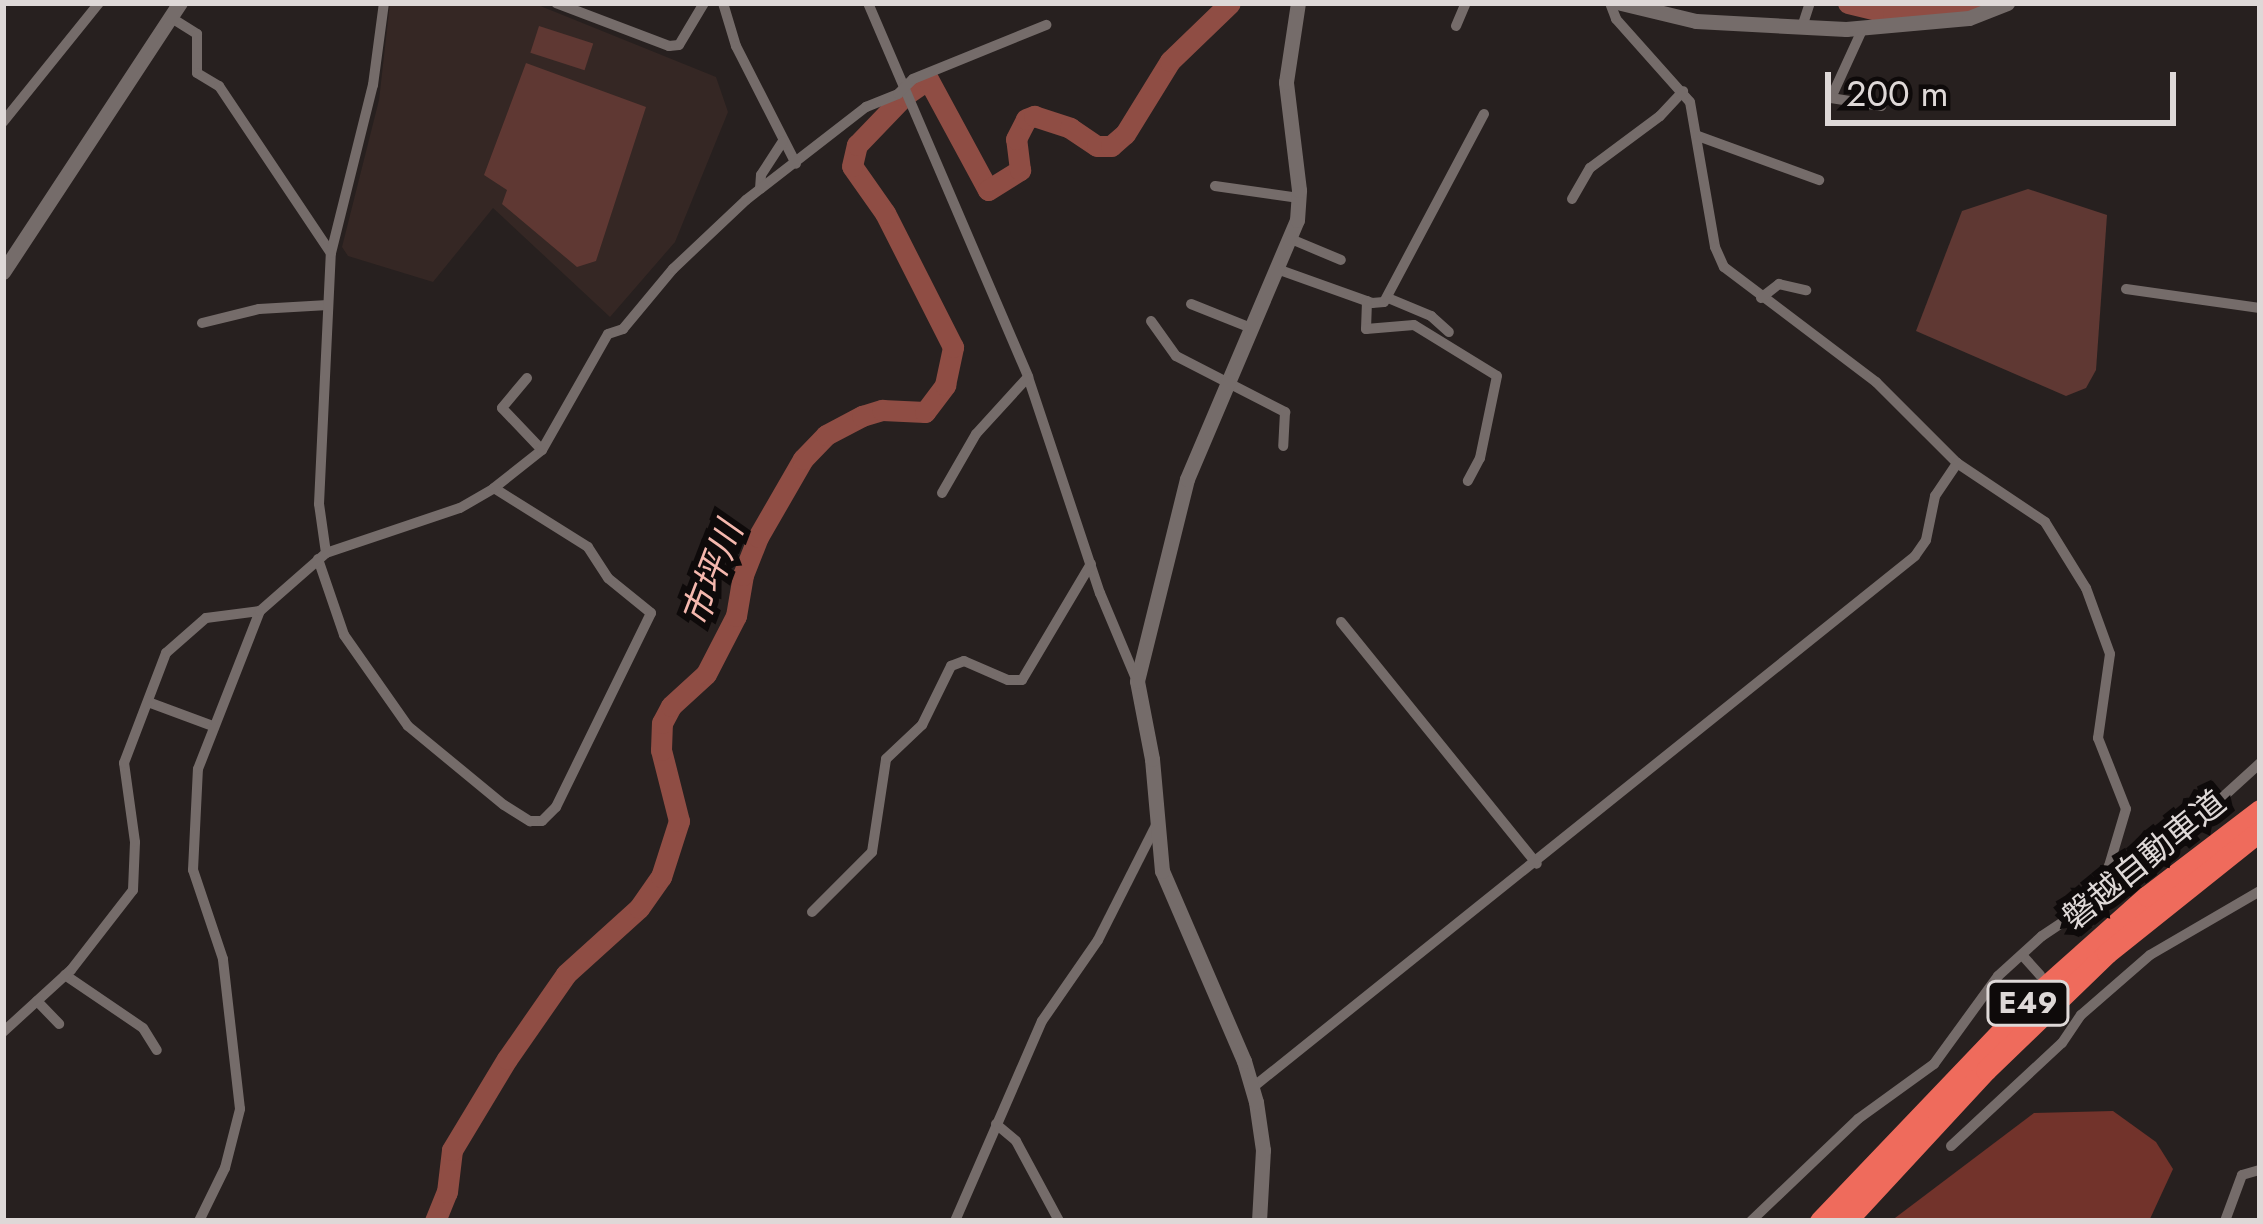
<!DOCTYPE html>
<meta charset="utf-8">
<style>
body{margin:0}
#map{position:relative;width:2263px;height:1224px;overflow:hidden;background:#27201f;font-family:Jost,"Noto Sans JP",sans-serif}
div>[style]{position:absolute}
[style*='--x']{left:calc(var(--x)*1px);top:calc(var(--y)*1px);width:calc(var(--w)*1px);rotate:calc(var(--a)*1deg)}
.built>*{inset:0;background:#352724}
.green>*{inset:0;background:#5f3833;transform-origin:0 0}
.forest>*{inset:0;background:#72332b}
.river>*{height:21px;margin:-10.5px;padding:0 10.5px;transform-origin:10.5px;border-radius:10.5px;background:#8f4d44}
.street>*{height:10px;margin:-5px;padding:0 5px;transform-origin:5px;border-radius:5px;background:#756c6a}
.secondary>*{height:15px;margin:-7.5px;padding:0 7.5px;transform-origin:7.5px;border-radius:7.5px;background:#756c6a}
.highway>*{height:21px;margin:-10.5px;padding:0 10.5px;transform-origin:10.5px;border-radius:10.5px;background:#ef6b5c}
span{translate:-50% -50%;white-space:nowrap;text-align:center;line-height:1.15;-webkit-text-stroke:12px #0e0a0a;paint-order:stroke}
.shield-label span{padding:3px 9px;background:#0e0a0a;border:3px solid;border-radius:9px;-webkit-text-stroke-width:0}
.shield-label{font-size:30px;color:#ded8d7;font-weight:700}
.street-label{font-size:33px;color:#ded8d7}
.water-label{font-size:36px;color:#f5b8ae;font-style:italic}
.frame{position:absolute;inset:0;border:6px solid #ded8d7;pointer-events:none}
.scale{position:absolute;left:1825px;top:72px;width:351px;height:54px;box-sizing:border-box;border:6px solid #ded8d7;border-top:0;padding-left:15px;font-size:36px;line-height:42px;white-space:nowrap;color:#ded8d7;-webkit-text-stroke:9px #0e0a0a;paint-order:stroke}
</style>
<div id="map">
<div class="built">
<i style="clip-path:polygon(390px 3px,533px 3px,716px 77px,728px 112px,675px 242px,610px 317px,493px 208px,433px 282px,348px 256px,342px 247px,379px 100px)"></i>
</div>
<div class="green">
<i style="left:539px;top:26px;width:57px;height:28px;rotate:18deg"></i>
<i style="clip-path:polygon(526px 63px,646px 107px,596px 261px,577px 267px,502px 204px,507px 190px,484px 175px)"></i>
<i style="clip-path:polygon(2028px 189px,2107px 215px,2096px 370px,2086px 388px,2066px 396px,1916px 331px,1962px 211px)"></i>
</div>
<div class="forest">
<i style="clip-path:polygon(2113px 1111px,2156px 1142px,2173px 1169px,2149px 1221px,1891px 1221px,2034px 1113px)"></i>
</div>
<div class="river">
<i style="--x:1848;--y:3;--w:46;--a:13.7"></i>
<i style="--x:1893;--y:14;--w:83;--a:-7.6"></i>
<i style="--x:435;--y:1221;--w:31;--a:-68"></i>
<i style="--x:447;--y:1192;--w:42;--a:-83.2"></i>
<i style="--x:452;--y:1150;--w:106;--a:-58.9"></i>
<i style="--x:507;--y:1059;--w:103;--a:-55.2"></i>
<i style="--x:566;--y:974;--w:98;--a:-42.1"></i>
<i style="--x:639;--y:908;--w:38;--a:-55"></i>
<i style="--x:661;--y:877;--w:59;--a:-72.2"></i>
<i style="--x:679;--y:821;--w:73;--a:-104.2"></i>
<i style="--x:661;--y:750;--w:27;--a:-88"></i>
<i style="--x:662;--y:723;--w:19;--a:-62"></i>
<i style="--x:671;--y:706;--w:47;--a:-42.4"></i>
<i style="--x:706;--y:674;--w:65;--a:-62.7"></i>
<i style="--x:736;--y:616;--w:42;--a:-80.3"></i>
<i style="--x:743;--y:575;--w:41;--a:-68.5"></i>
<i style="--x:758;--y:537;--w:90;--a:-60"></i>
<i style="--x:803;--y:459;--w:33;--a:-46"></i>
<i style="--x:826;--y:435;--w:41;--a:-27.8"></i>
<i style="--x:862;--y:416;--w:21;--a:-17"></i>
<i style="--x:882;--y:410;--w:43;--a:2.7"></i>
<i style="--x:925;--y:412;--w:34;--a:-53"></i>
<i style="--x:945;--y:385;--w:39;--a:-78"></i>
<i style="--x:953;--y:347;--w:150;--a:-116.9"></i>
<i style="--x:885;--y:213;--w:57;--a:-125.1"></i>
<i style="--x:852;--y:166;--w:22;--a:-77"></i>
<i style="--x:857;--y:145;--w:68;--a:-46.2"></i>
<i style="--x:904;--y:96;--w:29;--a:-35"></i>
<i style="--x:928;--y:79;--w:126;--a:61.6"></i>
<i style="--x:988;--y:190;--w:38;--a:-32"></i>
<i style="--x:1020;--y:170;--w:31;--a:-97"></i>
<i style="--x:1016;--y:139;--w:22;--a:-63"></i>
<i style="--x:1026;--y:119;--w:9;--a:-21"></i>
<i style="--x:1034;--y:116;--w:38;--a:18"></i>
<i style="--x:1070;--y:128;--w:32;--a:34"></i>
<i style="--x:1097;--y:146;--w:14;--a:0"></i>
<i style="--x:1111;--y:146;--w:18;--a:-41"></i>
<i style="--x:1125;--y:134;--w:86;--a:-58.3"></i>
<i style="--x:1170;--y:61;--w:83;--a:-44"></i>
</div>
<div class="street">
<i style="--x:556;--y:3;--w:121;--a:20.8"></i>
<i style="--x:669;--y:46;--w:10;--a:-6"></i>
<i style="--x:679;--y:45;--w:49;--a:-59.2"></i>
<i style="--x:723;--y:3;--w:45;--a:73.2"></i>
<i style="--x:736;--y:46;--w:132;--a:63"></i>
<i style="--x:868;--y:3;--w:407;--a:66.8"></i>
<i style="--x:1028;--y:377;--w:228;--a:71.6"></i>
<i style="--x:1100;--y:593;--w:95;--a:67.2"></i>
<i style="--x:1610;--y:3;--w:17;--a:69"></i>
<i style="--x:1616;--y:19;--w:111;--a:48.3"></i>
<i style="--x:1690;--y:102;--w:147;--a:80.2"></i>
<i style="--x:1715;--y:247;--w:22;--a:66"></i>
<i style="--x:1724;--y:267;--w:191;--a:37.1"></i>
<i style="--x:1876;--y:382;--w:115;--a:45"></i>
<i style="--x:1957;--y:463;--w:106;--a:33.8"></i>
<i style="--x:2045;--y:522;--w:78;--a:58.2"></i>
<i style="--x:2086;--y:588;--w:70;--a:70"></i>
<i style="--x:2110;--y:654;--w:85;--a:98.1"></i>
<i style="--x:2098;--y:738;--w:76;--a:68.5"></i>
<i style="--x:2126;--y:809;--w:59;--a:106.6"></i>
<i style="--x:2109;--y:866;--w:26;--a:90"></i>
<i style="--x:170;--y:17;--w:32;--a:32"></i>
<i style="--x:197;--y:34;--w:39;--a:90"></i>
<i style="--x:197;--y:73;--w:26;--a:31"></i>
<i style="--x:219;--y:86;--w:201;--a:56.2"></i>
<i style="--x:1456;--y:26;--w:25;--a:-67"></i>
<i style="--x:1802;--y:27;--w:25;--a:-72"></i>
<i style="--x:1863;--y:28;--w:77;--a:114.6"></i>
<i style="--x:1831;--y:98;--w:51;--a:9.1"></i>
<i style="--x:3;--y:122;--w:153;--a:-51.1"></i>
<i style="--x:1698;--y:136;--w:129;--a:20"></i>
<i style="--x:1215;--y:186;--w:85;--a:8.1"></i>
<i style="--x:760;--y:189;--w:14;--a:-86"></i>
<i style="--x:761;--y:175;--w:40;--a:-57.1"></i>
<i style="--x:1572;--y:199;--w:36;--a:-60"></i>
<i style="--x:1590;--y:168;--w:87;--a:-36.6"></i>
<i style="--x:1660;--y:116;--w:34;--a:-47"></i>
<i style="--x:1291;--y:239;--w:54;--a:22.8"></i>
<i style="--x:1277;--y:269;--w:101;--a:19.7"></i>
<i style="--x:1372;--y:303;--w:12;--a:-5"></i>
<i style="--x:1384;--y:302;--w:213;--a:-62"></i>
<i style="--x:2126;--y:289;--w:135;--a:8.1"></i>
<i style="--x:1388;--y:298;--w:47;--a:22.7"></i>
<i style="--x:1431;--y:316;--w:24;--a:42"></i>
<i style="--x:1761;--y:298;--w:23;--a:-38"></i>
<i style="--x:1779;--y:284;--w:28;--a:13"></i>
<i style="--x:1367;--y:301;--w:28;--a:92"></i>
<i style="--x:1366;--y:329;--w:48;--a:-4.8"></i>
<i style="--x:1414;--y:325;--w:97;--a:31.6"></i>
<i style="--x:1497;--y:376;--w:84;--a:101.7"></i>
<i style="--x:1480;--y:458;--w:26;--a:118"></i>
<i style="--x:1191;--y:304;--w:65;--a:21.8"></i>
<i style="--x:1151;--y:321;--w:43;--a:54.5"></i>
<i style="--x:1176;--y:356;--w:123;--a:27.2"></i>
<i style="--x:1285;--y:412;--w:34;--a:93"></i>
<i style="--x:202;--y:323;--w:59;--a:-13.8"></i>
<i style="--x:259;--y:309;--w:69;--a:-3.3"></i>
<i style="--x:527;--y:378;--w:39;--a:130"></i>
<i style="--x:502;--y:408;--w:58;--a:46.4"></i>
<i style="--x:942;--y:493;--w:68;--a:-60"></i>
<i style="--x:976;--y:434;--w:77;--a:-47.6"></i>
<i style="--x:326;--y:553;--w:49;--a:-98.1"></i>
<i style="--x:319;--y:504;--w:251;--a:-87.3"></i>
<i style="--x:331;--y:253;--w:173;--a:-76"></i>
<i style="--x:373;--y:85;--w:83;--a:-82.4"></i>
<i style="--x:318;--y:559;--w:80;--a:71.1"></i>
<i style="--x:344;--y:635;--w:111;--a:54.9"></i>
<i style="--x:408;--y:726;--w:124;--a:39.5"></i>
<i style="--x:504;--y:805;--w:31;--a:32"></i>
<i style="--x:530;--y:821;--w:12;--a:0"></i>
<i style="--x:542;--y:821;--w:20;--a:-45"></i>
<i style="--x:556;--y:807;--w:216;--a:-63.9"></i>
<i style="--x:651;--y:613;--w:55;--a:-140.9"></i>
<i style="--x:608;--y:578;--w:37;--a:-123"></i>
<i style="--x:588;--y:547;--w:111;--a:-147.9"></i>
<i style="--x:1341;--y:622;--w:311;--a:51"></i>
<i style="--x:148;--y:702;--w:69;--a:20.3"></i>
<i style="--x:812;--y:912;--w:85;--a:-45"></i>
<i style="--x:872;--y:852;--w:94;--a:-81.4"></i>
<i style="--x:886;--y:759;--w:50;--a:-43.4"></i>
<i style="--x:922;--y:725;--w:66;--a:-63.8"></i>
<i style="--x:951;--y:666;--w:14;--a:-21"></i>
<i style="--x:964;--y:661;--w:48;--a:23.4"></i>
<i style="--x:1008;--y:680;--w:14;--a:0"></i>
<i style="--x:1022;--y:680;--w:135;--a:-59.3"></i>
<i style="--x:2022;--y:955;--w:27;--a:48"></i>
<i style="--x:65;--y:975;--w:94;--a:34.2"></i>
<i style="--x:143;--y:1028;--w:26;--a:58"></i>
<i style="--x:37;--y:1001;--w:32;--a:46"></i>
<i style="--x:3;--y:1032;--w:92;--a:-42.4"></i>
<i style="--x:71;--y:970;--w:101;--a:-52.2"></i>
<i style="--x:133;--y:890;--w:48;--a:-87.6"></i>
<i style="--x:135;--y:842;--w:80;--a:-97.9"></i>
<i style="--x:124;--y:763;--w:118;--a:-69.1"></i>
<i style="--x:166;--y:653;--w:53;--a:-41.2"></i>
<i style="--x:206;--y:618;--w:54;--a:-7.4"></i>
<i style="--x:1252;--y:1088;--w:850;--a:-38.74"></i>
<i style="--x:1915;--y:556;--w:19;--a:-55"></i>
<i style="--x:1926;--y:540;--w:45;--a:-78.4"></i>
<i style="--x:1935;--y:496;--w:40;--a:-56"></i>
<i style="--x:996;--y:1124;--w:26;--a:40"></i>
<i style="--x:1016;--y:1141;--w:91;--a:61.7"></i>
<i style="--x:1951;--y:1146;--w:151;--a:-42.9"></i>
<i style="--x:2062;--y:1043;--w:34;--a:-56"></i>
<i style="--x:2081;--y:1015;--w:91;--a:-41"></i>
<i style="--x:2150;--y:955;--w:127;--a:-30.2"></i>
<i style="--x:199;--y:1221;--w:59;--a:-63.9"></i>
<i style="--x:225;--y:1168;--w:61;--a:-75.7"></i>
<i style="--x:240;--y:1109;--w:151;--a:-96.5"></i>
<i style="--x:223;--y:959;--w:94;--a:-108.6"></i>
<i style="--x:193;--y:870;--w:101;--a:-87.2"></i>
<i style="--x:198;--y:769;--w:170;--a:-68.6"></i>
<i style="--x:260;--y:611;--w:88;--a:-41.3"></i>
<i style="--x:326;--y:553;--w:141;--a:-18.6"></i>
<i style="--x:460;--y:508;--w:39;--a:-30"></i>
<i style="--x:494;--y:488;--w:61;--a:-38.4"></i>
<i style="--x:542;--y:450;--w:133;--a:-60.4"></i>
<i style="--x:608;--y:334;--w:16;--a:-18"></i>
<i style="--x:623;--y:329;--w:78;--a:-50.2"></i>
<i style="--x:673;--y:269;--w:100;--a:-43.4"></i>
<i style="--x:746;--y:200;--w:152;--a:-37.8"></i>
<i style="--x:866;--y:107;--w:35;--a:-22"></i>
<i style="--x:898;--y:94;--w:21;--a:-45"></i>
<i style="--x:913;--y:79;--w:144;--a:-22.1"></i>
<i style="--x:955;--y:1221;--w:218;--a:-66.5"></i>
<i style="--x:1042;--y:1021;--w:98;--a:-55.3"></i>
<i style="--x:1098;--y:940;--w:127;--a:-63.2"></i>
<i style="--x:1751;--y:1221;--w:148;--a:-43.6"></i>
<i style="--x:1858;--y:1119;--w:94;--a:-35.9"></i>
<i style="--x:1934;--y:1064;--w:109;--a:-54"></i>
<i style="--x:1998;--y:976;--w:59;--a:-42.3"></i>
<i style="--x:2042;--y:936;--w:126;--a:-33.7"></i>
<i style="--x:2147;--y:866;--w:153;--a:-42.3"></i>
<i style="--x:2225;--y:1221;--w:49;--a:-69.7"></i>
<i style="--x:2242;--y:1175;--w:19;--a:-16"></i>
</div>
<div class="secondary">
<i style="--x:1621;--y:3;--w:77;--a:13.5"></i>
<i style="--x:1696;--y:21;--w:150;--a:3.1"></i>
<i style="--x:1846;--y:29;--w:123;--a:-5.1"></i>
<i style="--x:1969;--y:18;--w:41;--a:-21.5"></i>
<i style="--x:3;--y:272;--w:322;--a:-56.7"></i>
<i style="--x:1259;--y:1221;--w:71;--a:-86.8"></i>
<i style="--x:1263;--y:1150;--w:49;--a:-98.3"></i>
<i style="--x:1256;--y:1102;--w:43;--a:-106.3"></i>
<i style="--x:1244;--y:1061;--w:207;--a:-113.3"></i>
<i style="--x:1162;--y:871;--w:112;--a:-95.1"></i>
<i style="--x:1152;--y:759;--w:79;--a:-100.9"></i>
<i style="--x:1137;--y:681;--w:208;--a:-76.1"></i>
<i style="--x:1187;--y:479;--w:281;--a:-67"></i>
<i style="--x:1297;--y:220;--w:30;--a:-86"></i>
<i style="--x:1299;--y:190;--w:109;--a:-96.9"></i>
<i style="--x:1286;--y:82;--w:80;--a:-81.4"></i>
</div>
<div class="highway">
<i style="--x:1820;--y:1221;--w:314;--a:-46.3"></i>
<i style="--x:2037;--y:994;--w:147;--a:-41.7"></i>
<i style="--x:2147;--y:896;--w:142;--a:-37.3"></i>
<i style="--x:1846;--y:1221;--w:206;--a:-47.2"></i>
<i style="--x:1986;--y:1070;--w:168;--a:-44"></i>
<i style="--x:2107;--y:953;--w:196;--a:-38.6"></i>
</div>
<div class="shield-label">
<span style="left:2028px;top:1003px">E49</span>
</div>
<div class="street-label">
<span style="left:2144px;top:860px;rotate:-39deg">磐越自動車道</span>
</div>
<div class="water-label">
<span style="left:712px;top:574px;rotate:-69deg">市坪川</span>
</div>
<div class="frame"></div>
<div class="scale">200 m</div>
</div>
